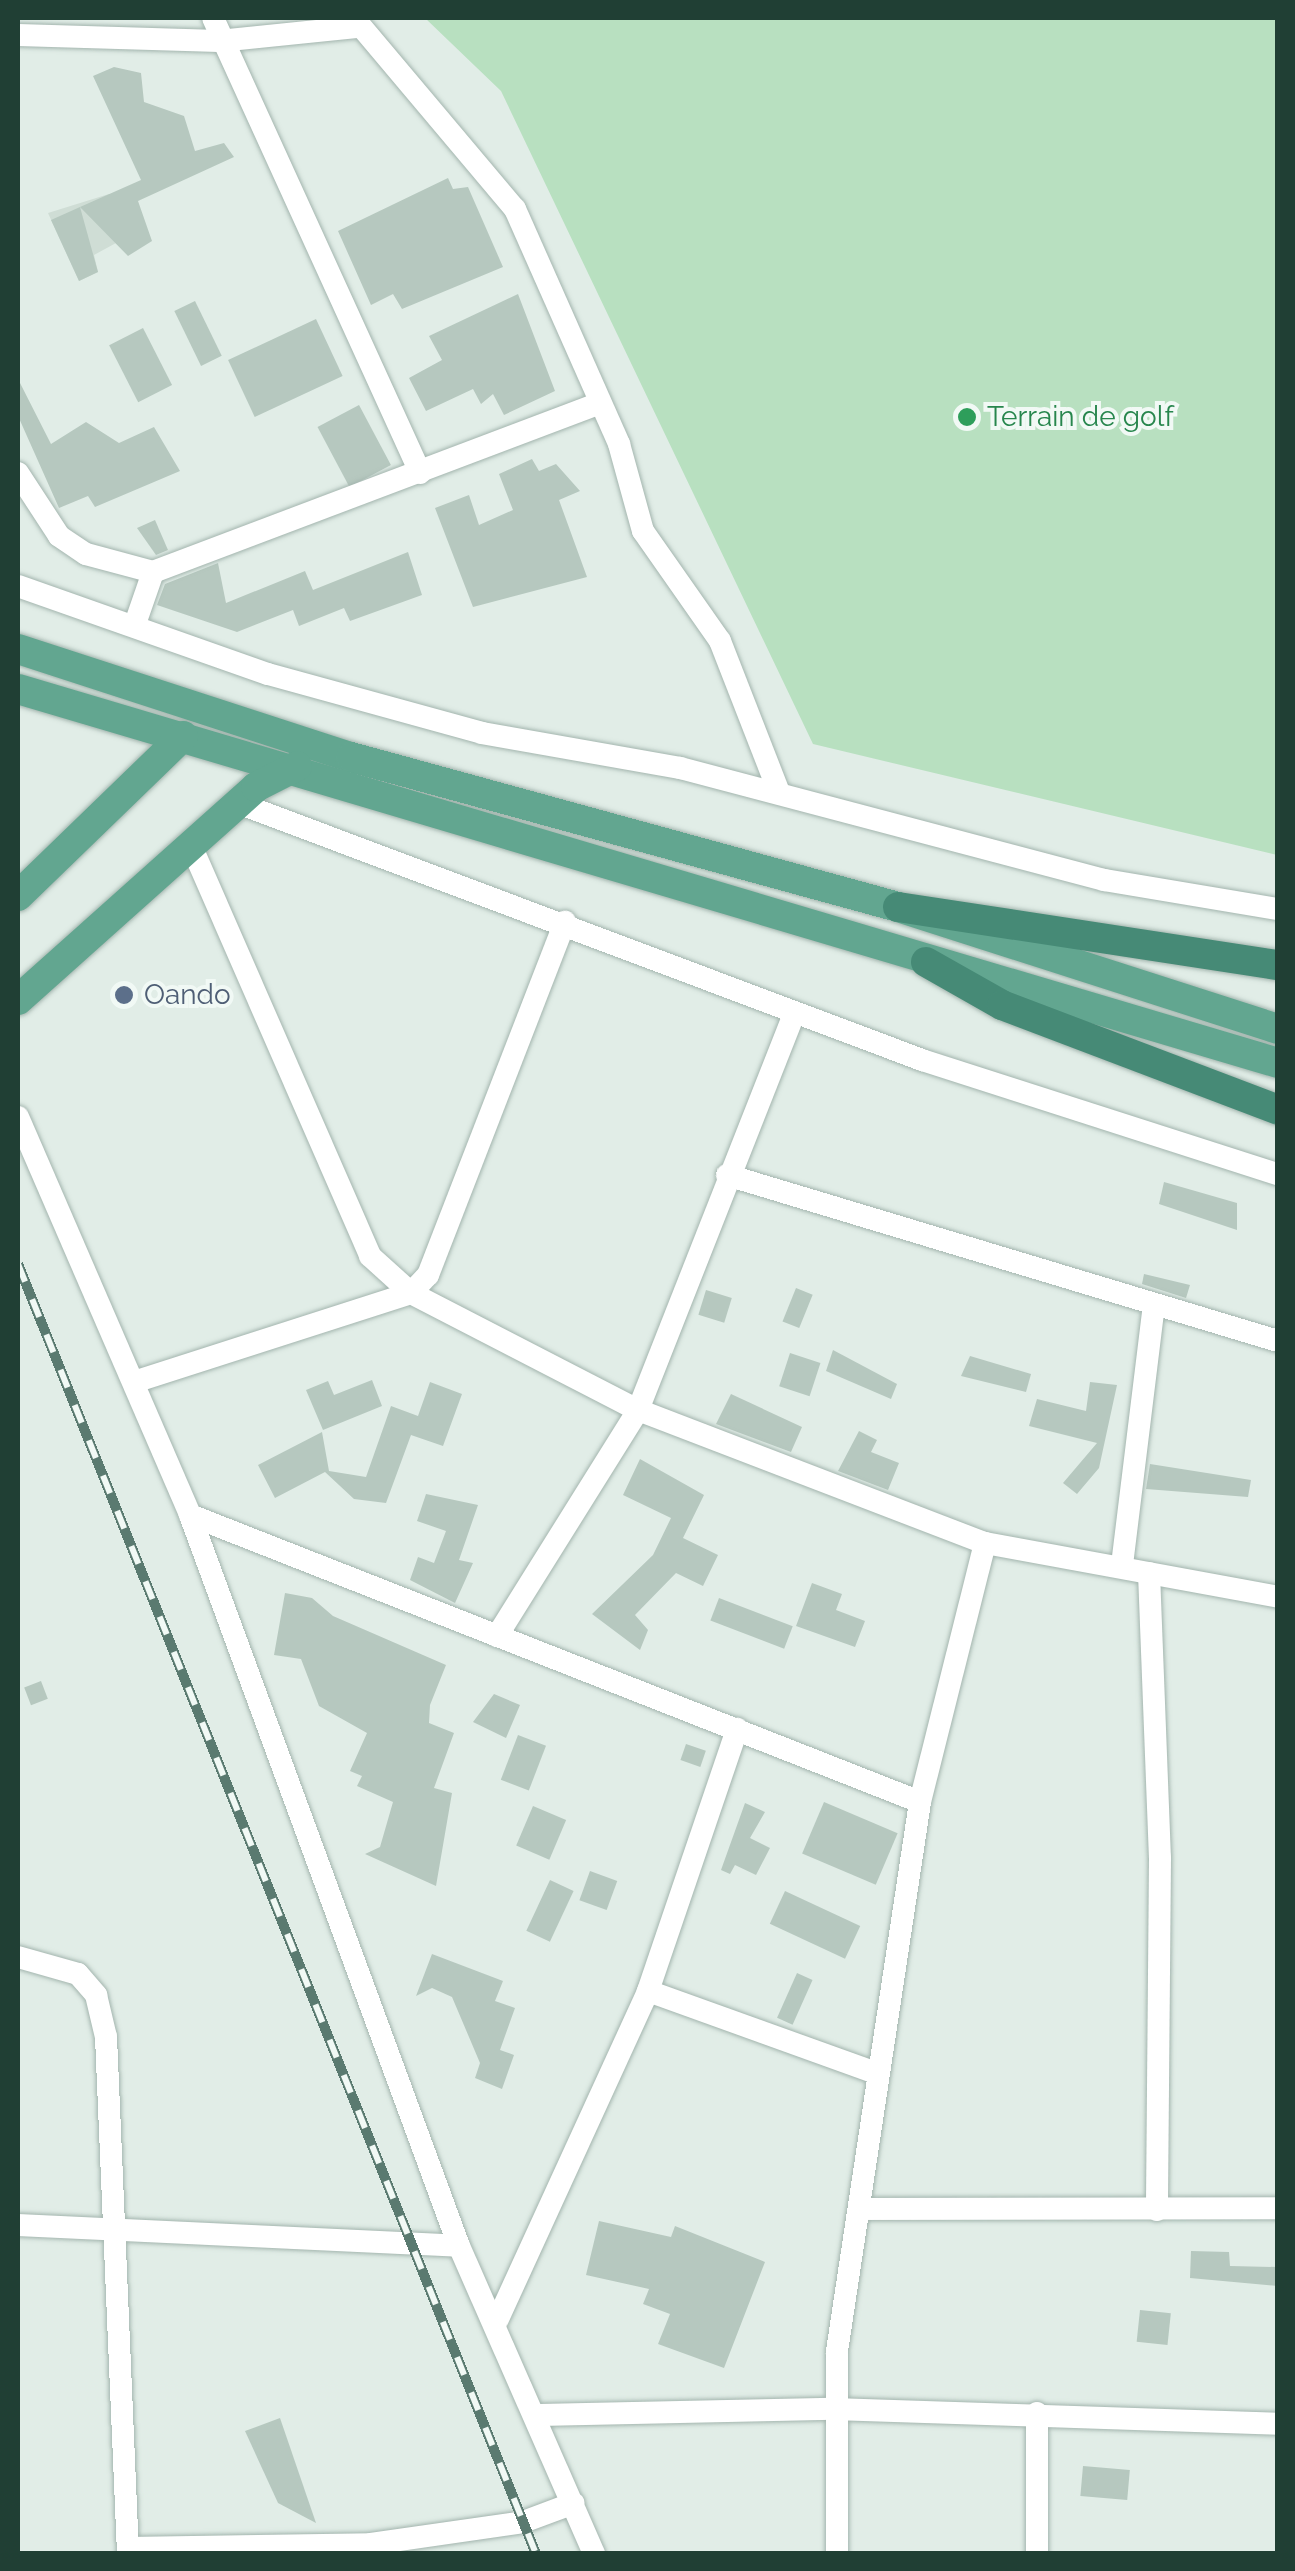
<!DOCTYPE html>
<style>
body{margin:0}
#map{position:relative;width:1295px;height:2571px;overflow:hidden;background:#e1ede7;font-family:Raleway,sans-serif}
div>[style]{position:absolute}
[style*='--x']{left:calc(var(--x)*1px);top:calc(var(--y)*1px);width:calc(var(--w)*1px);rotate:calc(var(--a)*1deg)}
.built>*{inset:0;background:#cfddd5}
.green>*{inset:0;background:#b8e0c0}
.building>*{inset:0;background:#b6c8bf;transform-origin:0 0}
.roads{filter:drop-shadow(0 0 2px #a3b5ae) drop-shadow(0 0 2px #a3b5ae)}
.minor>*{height:22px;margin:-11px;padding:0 11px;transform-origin:11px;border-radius:11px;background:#fff}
.primary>*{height:30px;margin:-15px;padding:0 15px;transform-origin:15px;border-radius:15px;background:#62a690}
.trunk>*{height:30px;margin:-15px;padding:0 15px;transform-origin:15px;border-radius:15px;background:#468a76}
.rail>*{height:10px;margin-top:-5px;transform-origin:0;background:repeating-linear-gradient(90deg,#f1f9f5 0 19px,#5a7a70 0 38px);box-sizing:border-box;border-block:2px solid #5a7a70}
.dots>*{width:28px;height:28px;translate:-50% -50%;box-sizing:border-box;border:5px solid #f1f9f5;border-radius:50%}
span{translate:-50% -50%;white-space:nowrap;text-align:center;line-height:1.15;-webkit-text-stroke:8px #f1f9f5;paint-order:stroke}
.leisure-label{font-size:28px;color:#27864d}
.left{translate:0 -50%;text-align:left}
.service-label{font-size:28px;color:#4e5e75}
.frame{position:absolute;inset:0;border:20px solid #203f34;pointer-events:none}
</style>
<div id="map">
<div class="built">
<i style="clip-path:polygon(109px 194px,116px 243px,94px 255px,98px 272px,79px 281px,48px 213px)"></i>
</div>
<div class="green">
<i style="clip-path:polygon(425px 18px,1277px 18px,1277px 855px,813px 744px,501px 91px)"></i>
</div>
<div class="building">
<i style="clip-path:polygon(114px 67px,141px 73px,144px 102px,184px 116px,195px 151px,224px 143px,234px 157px,138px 201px,152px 241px,128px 256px,80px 207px,141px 180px,93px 76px)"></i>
<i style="clip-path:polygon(448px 178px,453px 189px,468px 187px,503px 267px,402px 309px,393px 294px,371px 305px,338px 231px)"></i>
<i style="clip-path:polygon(80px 207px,98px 272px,79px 281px,51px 220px)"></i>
<i style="clip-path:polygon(518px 294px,555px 391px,504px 415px,493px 394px,481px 404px,473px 389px,426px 411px,409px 378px,442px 360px,429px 336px)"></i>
<i style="left:195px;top:301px;width:61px;height:23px;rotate:64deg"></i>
<i style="left:316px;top:319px;width:63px;height:97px;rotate:65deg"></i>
<i style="left:143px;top:328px;width:64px;height:38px;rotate:63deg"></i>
<i style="clip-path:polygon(18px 379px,51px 444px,86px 422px,119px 443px,154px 427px,180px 471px,95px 507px,88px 496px,59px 508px,18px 416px)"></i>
<i style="left:359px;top:405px;width:68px;height:47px;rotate:62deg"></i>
<i style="clip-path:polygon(532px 459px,539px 471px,556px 464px,580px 491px,559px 500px,587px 577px,473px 607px,435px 508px,469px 495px,479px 525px,513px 510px,499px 474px)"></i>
<i style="clip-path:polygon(155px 520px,168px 550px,156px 555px,137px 528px)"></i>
<i style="clip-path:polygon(408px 552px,422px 595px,350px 621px,344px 608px,299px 626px,293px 610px,237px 632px,157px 605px,165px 584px,218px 563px,226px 603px,305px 571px,313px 590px)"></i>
<i style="clip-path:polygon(1164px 1182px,1237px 1203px,1237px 1230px,1159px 1204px)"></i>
<i style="clip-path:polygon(1144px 1274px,1190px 1285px,1186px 1298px,1142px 1284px)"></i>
<i style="left:796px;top:1288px;width:18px;height:36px;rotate:22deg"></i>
<i style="left:706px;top:1290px;width:27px;height:26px;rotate:17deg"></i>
<i style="clip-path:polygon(833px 1350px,897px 1384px,891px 1399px,826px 1371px)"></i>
<i style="left:790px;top:1353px;width:32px;height:35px;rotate:18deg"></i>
<i style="clip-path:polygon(970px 1356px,1031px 1374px,1026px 1392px,961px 1376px)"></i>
<i style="clip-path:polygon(372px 1380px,382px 1406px,323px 1430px,306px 1390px,328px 1381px,334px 1395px)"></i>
<i style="clip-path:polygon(430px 1382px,462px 1394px,443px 1446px,411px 1435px,386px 1503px,354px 1499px,325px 1472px,275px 1498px,258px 1465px,322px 1432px,329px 1471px,366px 1477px,391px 1406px,418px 1416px)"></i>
<i style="clip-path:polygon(1090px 1382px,1117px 1385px,1099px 1468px,1077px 1494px,1063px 1483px,1097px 1443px,1029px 1426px,1037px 1399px,1086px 1411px)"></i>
<i style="clip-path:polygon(731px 1394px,802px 1427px,791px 1452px,716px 1424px)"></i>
<i style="clip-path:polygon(859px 1431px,877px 1440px,871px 1452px,899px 1463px,888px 1490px,838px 1471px)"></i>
<i style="clip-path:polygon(640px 1459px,704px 1495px,683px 1538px,718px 1555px,703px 1586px,676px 1573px,635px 1615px,648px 1630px,640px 1650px,592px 1614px,653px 1555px,671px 1518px,623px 1495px)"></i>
<i style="clip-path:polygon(1150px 1464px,1251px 1480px,1248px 1497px,1146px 1489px)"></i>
<i style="clip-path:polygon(426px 1494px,478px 1505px,459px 1560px,473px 1563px,455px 1603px,410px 1580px,418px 1557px,434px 1563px,446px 1531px,417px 1521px)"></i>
<i style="clip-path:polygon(812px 1583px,842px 1594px,836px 1610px,865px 1621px,855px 1647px,796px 1626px)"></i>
<i style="clip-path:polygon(285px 1593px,312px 1598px,333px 1616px,446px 1665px,430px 1705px,429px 1723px,454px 1733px,434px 1788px,452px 1793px,436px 1886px,365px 1854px,380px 1847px,393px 1802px,357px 1786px,362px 1776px,350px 1771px,367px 1733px,319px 1706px,301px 1659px,274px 1655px)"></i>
<i style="left:719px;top:1598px;width:79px;height:24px;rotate:21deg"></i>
<i style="left:41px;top:1681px;width:19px;height:18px;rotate:69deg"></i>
<i style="clip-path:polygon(494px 1694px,520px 1705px,506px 1738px,473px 1722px)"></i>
<i style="left:518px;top:1735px;width:30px;height:48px;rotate:21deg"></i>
<i style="left:686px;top:1744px;width:21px;height:17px;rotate:19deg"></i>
<i style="left:824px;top:1802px;width:80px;height:56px;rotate:23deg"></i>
<i style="clip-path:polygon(745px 1803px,765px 1812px,750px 1838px,770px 1848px,756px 1875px,735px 1865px,730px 1874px,721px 1870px)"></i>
<i style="left:533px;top:1806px;width:36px;height:43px;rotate:23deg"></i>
<i style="left:590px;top:1871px;width:29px;height:31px;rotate:20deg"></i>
<i style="left:550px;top:1880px;width:26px;height:56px;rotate:25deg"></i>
<i style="left:785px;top:1891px;width:83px;height:36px;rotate:25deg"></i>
<i style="clip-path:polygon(432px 1954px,503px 1981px,495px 2001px,515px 2008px,500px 2050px,514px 2055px,502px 2089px,475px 2078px,480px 2063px,452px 1997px,432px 1988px,416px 1996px)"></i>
<i style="left:797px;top:1973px;width:17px;height:49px;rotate:24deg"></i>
<i style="clip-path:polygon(599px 2221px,671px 2237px,675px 2226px,765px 2262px,724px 2368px,658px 2344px,670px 2314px,643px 2304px,649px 2289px,586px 2275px)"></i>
<i style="clip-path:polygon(1191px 2251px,1229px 2252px,1230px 2266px,1278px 2267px,1278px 2286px,1190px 2278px)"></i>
<i style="left:1140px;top:2310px;width:31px;height:32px;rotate:6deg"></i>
<i style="clip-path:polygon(280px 2418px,316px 2523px,278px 2503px,245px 2431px)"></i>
<i style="left:1083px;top:2466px;width:47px;height:30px;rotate:5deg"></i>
</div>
<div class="roads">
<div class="minor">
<i style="--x:213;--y:18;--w:500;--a:65.5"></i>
<i style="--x:354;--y:18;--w:250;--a:49.9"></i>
<i style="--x:515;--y:209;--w:257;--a:66.1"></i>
<i style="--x:619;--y:444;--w:90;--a:74.6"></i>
<i style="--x:643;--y:531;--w:134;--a:55"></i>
<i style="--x:720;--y:641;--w:162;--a:68.7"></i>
<i style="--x:18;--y:35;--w:201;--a:1.7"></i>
<i style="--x:219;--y:41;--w:138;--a:-5.8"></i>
<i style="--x:18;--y:473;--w:75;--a:56.9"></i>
<i style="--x:59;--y:536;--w:32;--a:34"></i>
<i style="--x:86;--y:554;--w:69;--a:15"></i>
<i style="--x:18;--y:586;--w:265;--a:19.4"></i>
<i style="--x:268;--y:674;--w:222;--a:15.4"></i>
<i style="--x:482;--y:733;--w:201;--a:10"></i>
<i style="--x:680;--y:768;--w:439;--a:14.8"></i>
<i style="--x:1104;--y:880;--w:176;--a:9.5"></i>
<i style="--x:135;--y:624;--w:55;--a:-70.9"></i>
<i style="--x:153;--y:572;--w:478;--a:-20.7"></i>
<i style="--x:238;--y:803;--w:731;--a:20.59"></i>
<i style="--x:922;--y:1060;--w:374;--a:17.8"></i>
<i style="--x:193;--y:850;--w:443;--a:66.4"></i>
<i style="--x:370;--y:1256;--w:55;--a:42.1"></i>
<i style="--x:411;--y:1293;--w:255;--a:27.3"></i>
<i style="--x:638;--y:1410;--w:372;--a:21"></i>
<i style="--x:985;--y:1543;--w:298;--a:10.4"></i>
<i style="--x:18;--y:1117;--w:434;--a:66.6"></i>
<i style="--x:190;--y:1515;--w:779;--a:69.8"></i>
<i style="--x:459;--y:2246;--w:336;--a:66.3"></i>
<i style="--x:727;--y:1175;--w:575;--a:16.77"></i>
<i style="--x:134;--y:1382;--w:291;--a:-17.8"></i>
<i style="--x:411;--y:1293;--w:25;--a:-47"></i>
<i style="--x:428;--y:1275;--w:379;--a:-68.8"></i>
<i style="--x:190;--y:1515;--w:784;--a:21.46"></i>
<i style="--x:1122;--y:1565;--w:262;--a:-83"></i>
<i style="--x:1149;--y:1573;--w:285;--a:87.8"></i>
<i style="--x:1160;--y:1858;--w:352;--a:90.5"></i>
<i style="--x:497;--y:1636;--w:266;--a:-58"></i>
<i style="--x:638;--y:1410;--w:426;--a:-68.5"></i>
<i style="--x:18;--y:1957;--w:62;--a:15.8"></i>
<i style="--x:78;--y:1974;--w:28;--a:49"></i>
<i style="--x:96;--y:1995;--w:43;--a:76.6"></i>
<i style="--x:106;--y:2037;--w:517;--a:87.56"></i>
<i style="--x:648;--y:1991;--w:245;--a:19.8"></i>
<i style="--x:860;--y:2209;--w:418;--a:-0.1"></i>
<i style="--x:18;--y:2225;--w:441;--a:2.7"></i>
<i style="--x:498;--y:2319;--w:361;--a:-65.4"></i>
<i style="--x:648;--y:1991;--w:277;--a:-71.2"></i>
<i style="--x:539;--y:2415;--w:294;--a:-1.2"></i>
<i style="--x:833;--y:2409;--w:445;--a:1.9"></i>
<i style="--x:128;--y:2548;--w:243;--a:-0.9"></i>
<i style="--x:371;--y:2544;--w:154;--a:-8.2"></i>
<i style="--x:523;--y:2522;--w:54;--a:-20.4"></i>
<i style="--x:837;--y:2554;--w:203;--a:-90"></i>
<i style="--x:837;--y:2351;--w:555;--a:-81.4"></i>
<i style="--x:920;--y:1802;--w:267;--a:-75.9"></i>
<i style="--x:1037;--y:2554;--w:141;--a:-90"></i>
</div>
<div class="primary">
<i style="--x:18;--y:649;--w:350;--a:18"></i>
<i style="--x:351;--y:757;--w:567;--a:15.33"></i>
<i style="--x:898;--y:907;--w:399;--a:17.8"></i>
<i style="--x:18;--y:689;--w:1314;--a:16.53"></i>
<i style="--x:18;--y:896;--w:230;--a:-44.1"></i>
<i style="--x:18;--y:1000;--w:319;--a:-41.8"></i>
<i style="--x:256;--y:787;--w:46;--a:-27.1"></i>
</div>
<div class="trunk">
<i style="--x:898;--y:907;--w:384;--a:8.7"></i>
<i style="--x:926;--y:962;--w:87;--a:29.5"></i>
<i style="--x:1002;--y:1005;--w:295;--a:20.8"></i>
</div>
</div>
<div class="rail">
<i style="--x:18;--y:1264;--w:1390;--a:68.12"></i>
</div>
<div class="dots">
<i style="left:967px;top:417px;background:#2e9e5b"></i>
<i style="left:124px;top:995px;background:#5c6f8a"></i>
</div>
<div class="leisure-label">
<span class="left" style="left:987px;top:417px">Terrain de golf</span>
</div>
<div class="service-label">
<span class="left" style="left:144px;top:995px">Oando</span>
</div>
<div class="frame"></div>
</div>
